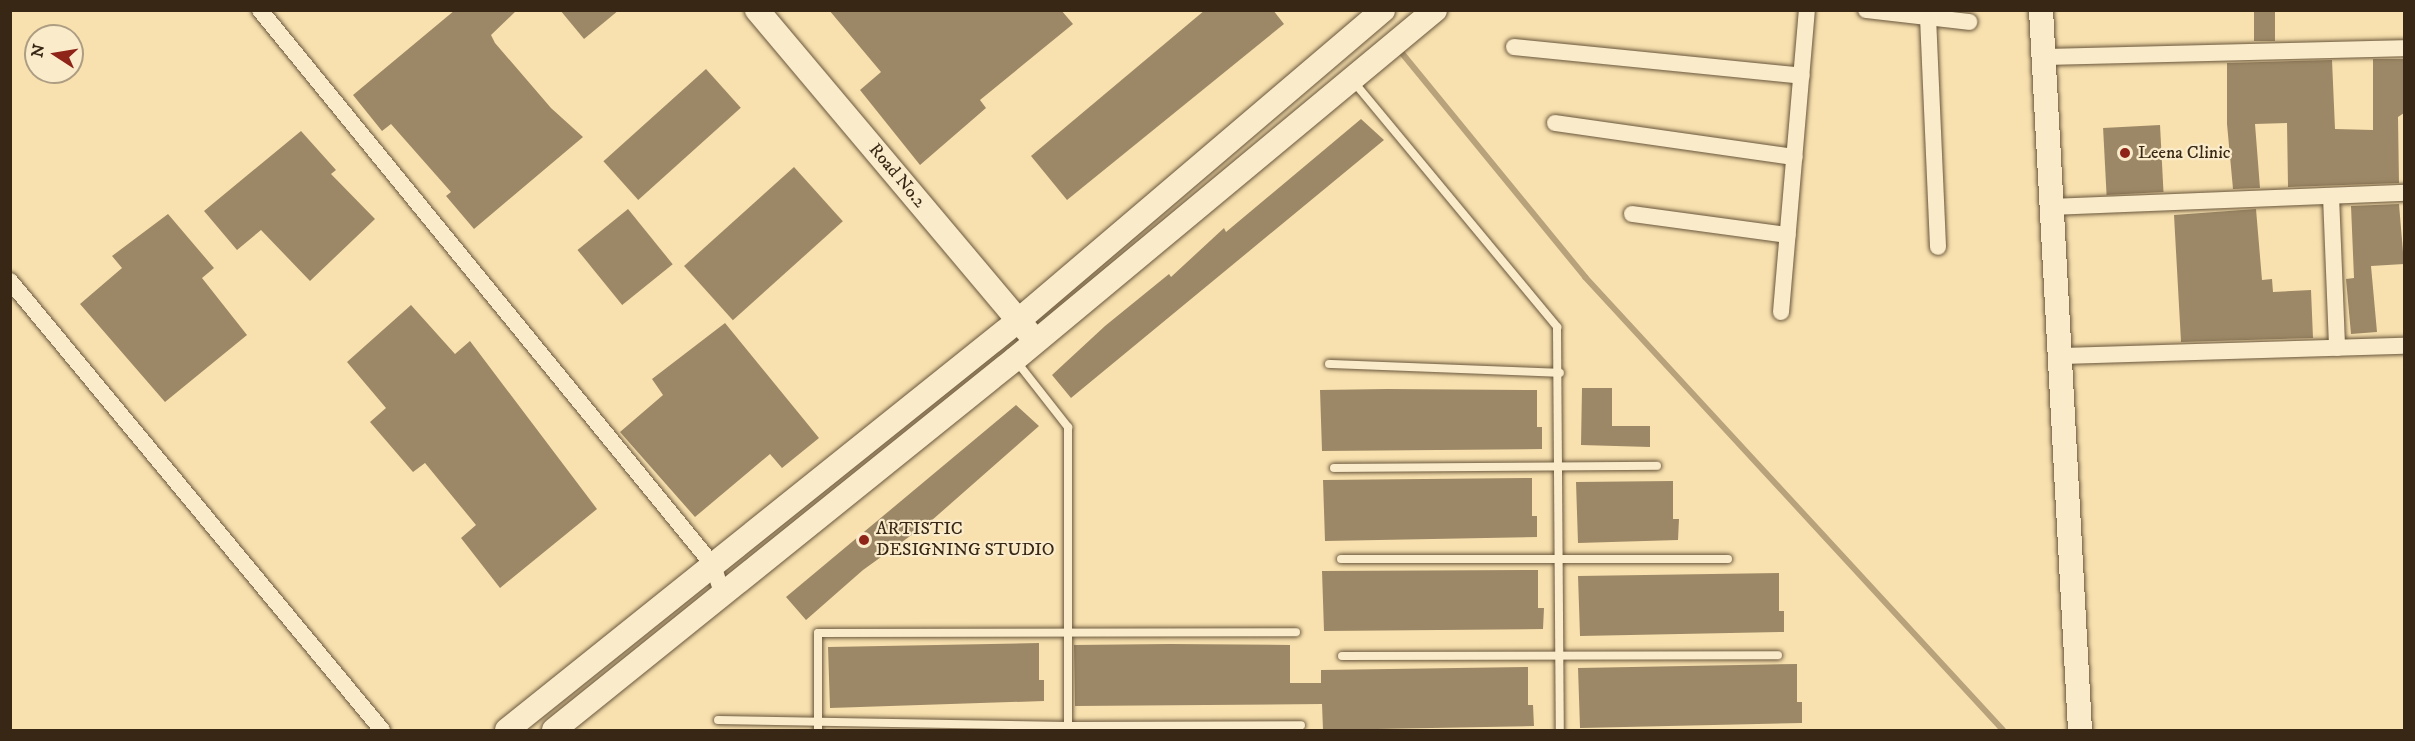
<!DOCTYPE html>
<style>
body{margin:0}
#map{position:relative;width:2415px;height:741px;overflow:hidden;background:#f8e1af;font-family:"IM FELL DW Pica",serif}
div>[style]{position:absolute}
[style*='--x']{left:calc(var(--x)*1px);top:calc(var(--y)*1px);width:calc(var(--w)*1px);rotate:calc(var(--a)*1deg)}
.stream>*{height:6px;margin:-3px;padding:0 3px;transform-origin:3px;border-radius:3px;background:#b7a27b}
.building>*{inset:0;background:#9c8866;transform-origin:0 0}
.roads{filter:drop-shadow(0 0 2px #69563c) drop-shadow(0 0 2px #69563c)}
.lane>*{height:8px;margin:-4px;padding:0 4px;transform-origin:4px;border-radius:4px;background:#faeccb}
.street>*{height:16px;margin:-8px;padding:0 8px;transform-origin:8px;border-radius:8px;background:#faeccb}
.secondary>*{height:24px;margin:-12px;padding:0 12px;transform-origin:12px;border-radius:12px;background:#faeccb}
.dots>*{width:16px;height:16px;translate:-50% -50%;box-sizing:border-box;border:3px solid #faeccb;border-radius:50%}
span{translate:-50% -50%;white-space:nowrap;text-align:center;line-height:1.15;-webkit-text-stroke:4.5px #faeccb;paint-order:stroke}
.poi-label{font-size:18px;color:#392716}
.left{translate:0 -50%;text-align:left}
.street-label{font-size:18px;color:#392716}
.frame{position:absolute;inset:0;border:12px solid #392716;pointer-events:none}
.north{position:absolute;left:24px;top:24px;width:60px;height:60px;box-sizing:border-box;background:#faeccb;border:2px solid #ad9d83;border-radius:50%;rotate:282deg;font-size:16px;font-weight:700;line-height:24px;text-align:center;color:#392716}
.north::after{content:'';display:block;margin:auto;width:21px;height:27px;background:#8f2418;clip-path:polygon(50% 0,100% 100%,50% 72%,0 100%)}
</style>
<div id="map">
<div class="stream">
<i style="--x:1401;--y:52;--w:291;--a:50.7"></i>
<i style="--x:1585;--y:277;--w:616;--a:47.3"></i>
</div>
<div class="building">
<i style="clip-path:polygon(455px 10px,517px 10px,491px 35px,495px 43px,551px 108px,583px 137px,474px 229px,446px 196px,451px 192px,391px 124px,382px 131px,353px 95px)"></i>
<i style="clip-path:polygon(560px 10px,619px 10px,584px 39px)"></i>
<i style="clip-path:polygon(829px 10px,1061px 10px,1073px 24px,980px 100px,986px 108px,920px 165px,860px 90px,881px 72px)"></i>
<i style="clip-path:polygon(1205px 10px,1273px 10px,1284px 24px,1067px 200px,1031px 156px)"></i>
<i style="left:2254px;top:10px;width:21px;height:31px"></i>
<i style="clip-path:polygon(2373px 59px,2404px 59px,2404px 113px,2398px 117px,2399px 183px,2288px 187px,2287px 123px,2255px 124px,2260px 188px,2233px 189px,2227px 124px,2227px 63px,2332px 60px,2335px 129px,2373px 130px)"></i>
<i style="left:706px;top:69px;width:52px;height:138px;rotate:48deg"></i>
<i style="clip-path:polygon(1361px 119px,1384px 140px,1071px 398px,1052px 375px,1105px 326px,1169px 274px,1171px 277px,1224px 228px,1226px 232px)"></i>
<i style="left:2160px;top:125px;width:67px;height:57px;rotate:87deg"></i>
<i style="clip-path:polygon(301px 131px,336px 170px,331px 174px,375px 219px,310px 281px,261px 230px,237px 250px,204px 211px)"></i>
<i style="left:794px;top:167px;width:73px;height:148px;rotate:48deg"></i>
<i style="clip-path:polygon(2399px 204px,2404px 264px,2371px 266px,2377px 332px,2351px 334px,2346px 279px,2354px 278px,2351px 206px)"></i>
<i style="left:628px;top:209px;width:71px;height:65px;rotate:51deg"></i>
<i style="clip-path:polygon(2256px 209px,2262px 280px,2272px 279px,2273px 292px,2311px 290px,2313px 338px,2181px 342px,2174px 215px)"></i>
<i style="clip-path:polygon(168px 214px,214px 268px,202px 278px,247px 335px,165px 402px,80px 304px,122px 268px,112px 256px)"></i>
<i style="clip-path:polygon(411px 305px,455px 354px,470px 341px,597px 509px,500px 588px,461px 538px,476px 525px,425px 463px,413px 472px,370px 422px,386px 408px,347px 362px)"></i>
<i style="clip-path:polygon(725px 323px,819px 438px,782px 468px,770px 454px,695px 517px,620px 432px,663px 395px,652px 379px)"></i>
<i style="clip-path:polygon(1582px 388px,1612px 388px,1612px 426px,1650px 426px,1650px 447px,1581px 445px)"></i>
<i style="clip-path:polygon(1387px 389px,1537px 390px,1537px 427px,1542px 427px,1542px 449px,1322px 451px,1320px 390px)"></i>
<i style="clip-path:polygon(1016px 405px,1039px 426px,931px 521px,863px 570px,806px 620px,786px 597px)"></i>
<i style="clip-path:polygon(1532px 478px,1532px 516px,1537px 516px,1537px 537px,1325px 541px,1323px 480px)"></i>
<i style="clip-path:polygon(1673px 481px,1673px 519px,1679px 519px,1678px 540px,1578px 543px,1576px 482px)"></i>
<i style="clip-path:polygon(1538px 570px,1538px 608px,1544px 608px,1543px 629px,1324px 631px,1322px 571px)"></i>
<i style="clip-path:polygon(1779px 573px,1779px 611px,1784px 611px,1784px 632px,1580px 636px,1578px 576px)"></i>
<i style="clip-path:polygon(1039px 643px,1039px 680px,1044px 680px,1044px 701px,830px 708px,828px 647px)"></i>
<i style="clip-path:polygon(1170px 644px,1290px 645px,1290px 683px,1321px 683px,1321px 670px,1528px 667px,1528px 705px,1533px 705px,1534px 726px,1323px 730px,1322px 704px,1075px 706px,1074px 645px)"></i>
<i style="clip-path:polygon(1797px 664px,1797px 702px,1802px 702px,1802px 723px,1580px 728px,1578px 668px)"></i>
</div>
<div class="roads">
<div class="lane">
<i style="--x:1353;--y:81;--w:320;--a:50.3"></i>
<i style="--x:1557;--y:327;--w:403;--a:89.6"></i>
<i style="--x:1017;--y:362;--w:83;--a:51.9"></i>
<i style="--x:1068;--y:427;--w:303;--a:90"></i>
<i style="--x:1329;--y:364;--w:231;--a:2.2"></i>
<i style="--x:1334;--y:468;--w:323;--a:-0.4"></i>
<i style="--x:1341;--y:559;--w:387;--a:0"></i>
<i style="--x:1342;--y:656;--w:436;--a:-0.1"></i>
<i style="--x:718;--y:720;--w:350;--a:1"></i>
<i style="--x:1068;--y:726;--w:233;--a:-0.2"></i>
<i style="--x:818;--y:730;--w:97;--a:-90"></i>
<i style="--x:818;--y:633;--w:478;--a:-0.1"></i>
</div>
<div class="street">
<i style="--x:260;--y:10;--w:716;--a:50.78"></i>
<i style="--x:713;--y:565;--w:29;--a:72"></i>
<i style="--x:1866;--y:10;--w:104;--a:6.6"></i>
<i style="--x:1928;--y:17;--w:230;--a:87.5"></i>
<i style="--x:1514;--y:47;--w:289;--a:5.7"></i>
<i style="--x:2043;--y:57;--w:361;--a:-1.4"></i>
<i style="--x:1555;--y:123;--w:242;--a:8.1"></i>
<i style="--x:2331;--y:196;--w:152;--a:87.7"></i>
<i style="--x:2052;--y:207;--w:352;--a:-2.3"></i>
<i style="--x:1632;--y:214;--w:157;--a:7.7"></i>
<i style="--x:10;--y:281;--w:583;--a:50.36"></i>
<i style="--x:1781;--y:312;--w:303;--a:-85.1"></i>
<i style="--x:2062;--y:356;--w:342;--a:-1.7"></i>
</div>
<div class="secondary">
<i style="--x:757;--y:10;--w:421;--a:49.9"></i>
<i style="--x:2041;--y:10;--w:721;--a:86.9"></i>
<i style="--x:507;--y:730;--w:656;--a:-38.69"></i>
<i style="--x:1019;--y:320;--w:478;--a:-40.4"></i>
<i style="--x:554;--y:730;--w:592;--a:-38.83"></i>
<i style="--x:1015;--y:359;--w:546;--a:-39.72"></i>
</div>
</div>
<div class="dots">
<i style="left:2125px;top:153px;background:#8f2418"></i>
<i style="left:864px;top:540px;background:#8f2418"></i>
</div>
<div class="poi-label">
<span class="left" style="left:2138px;top:153px">Leena Clinic</span>
<span class="left" style="left:876px;top:540px">ARTISTIC<br>DESIGNING STUDIO</span>
</div>
<div class="street-label">
<span style="left:897px;top:176px;rotate:50deg">Road No.2</span>
</div>
<div class="frame"></div>
<div class="north">N</div>
</div>
